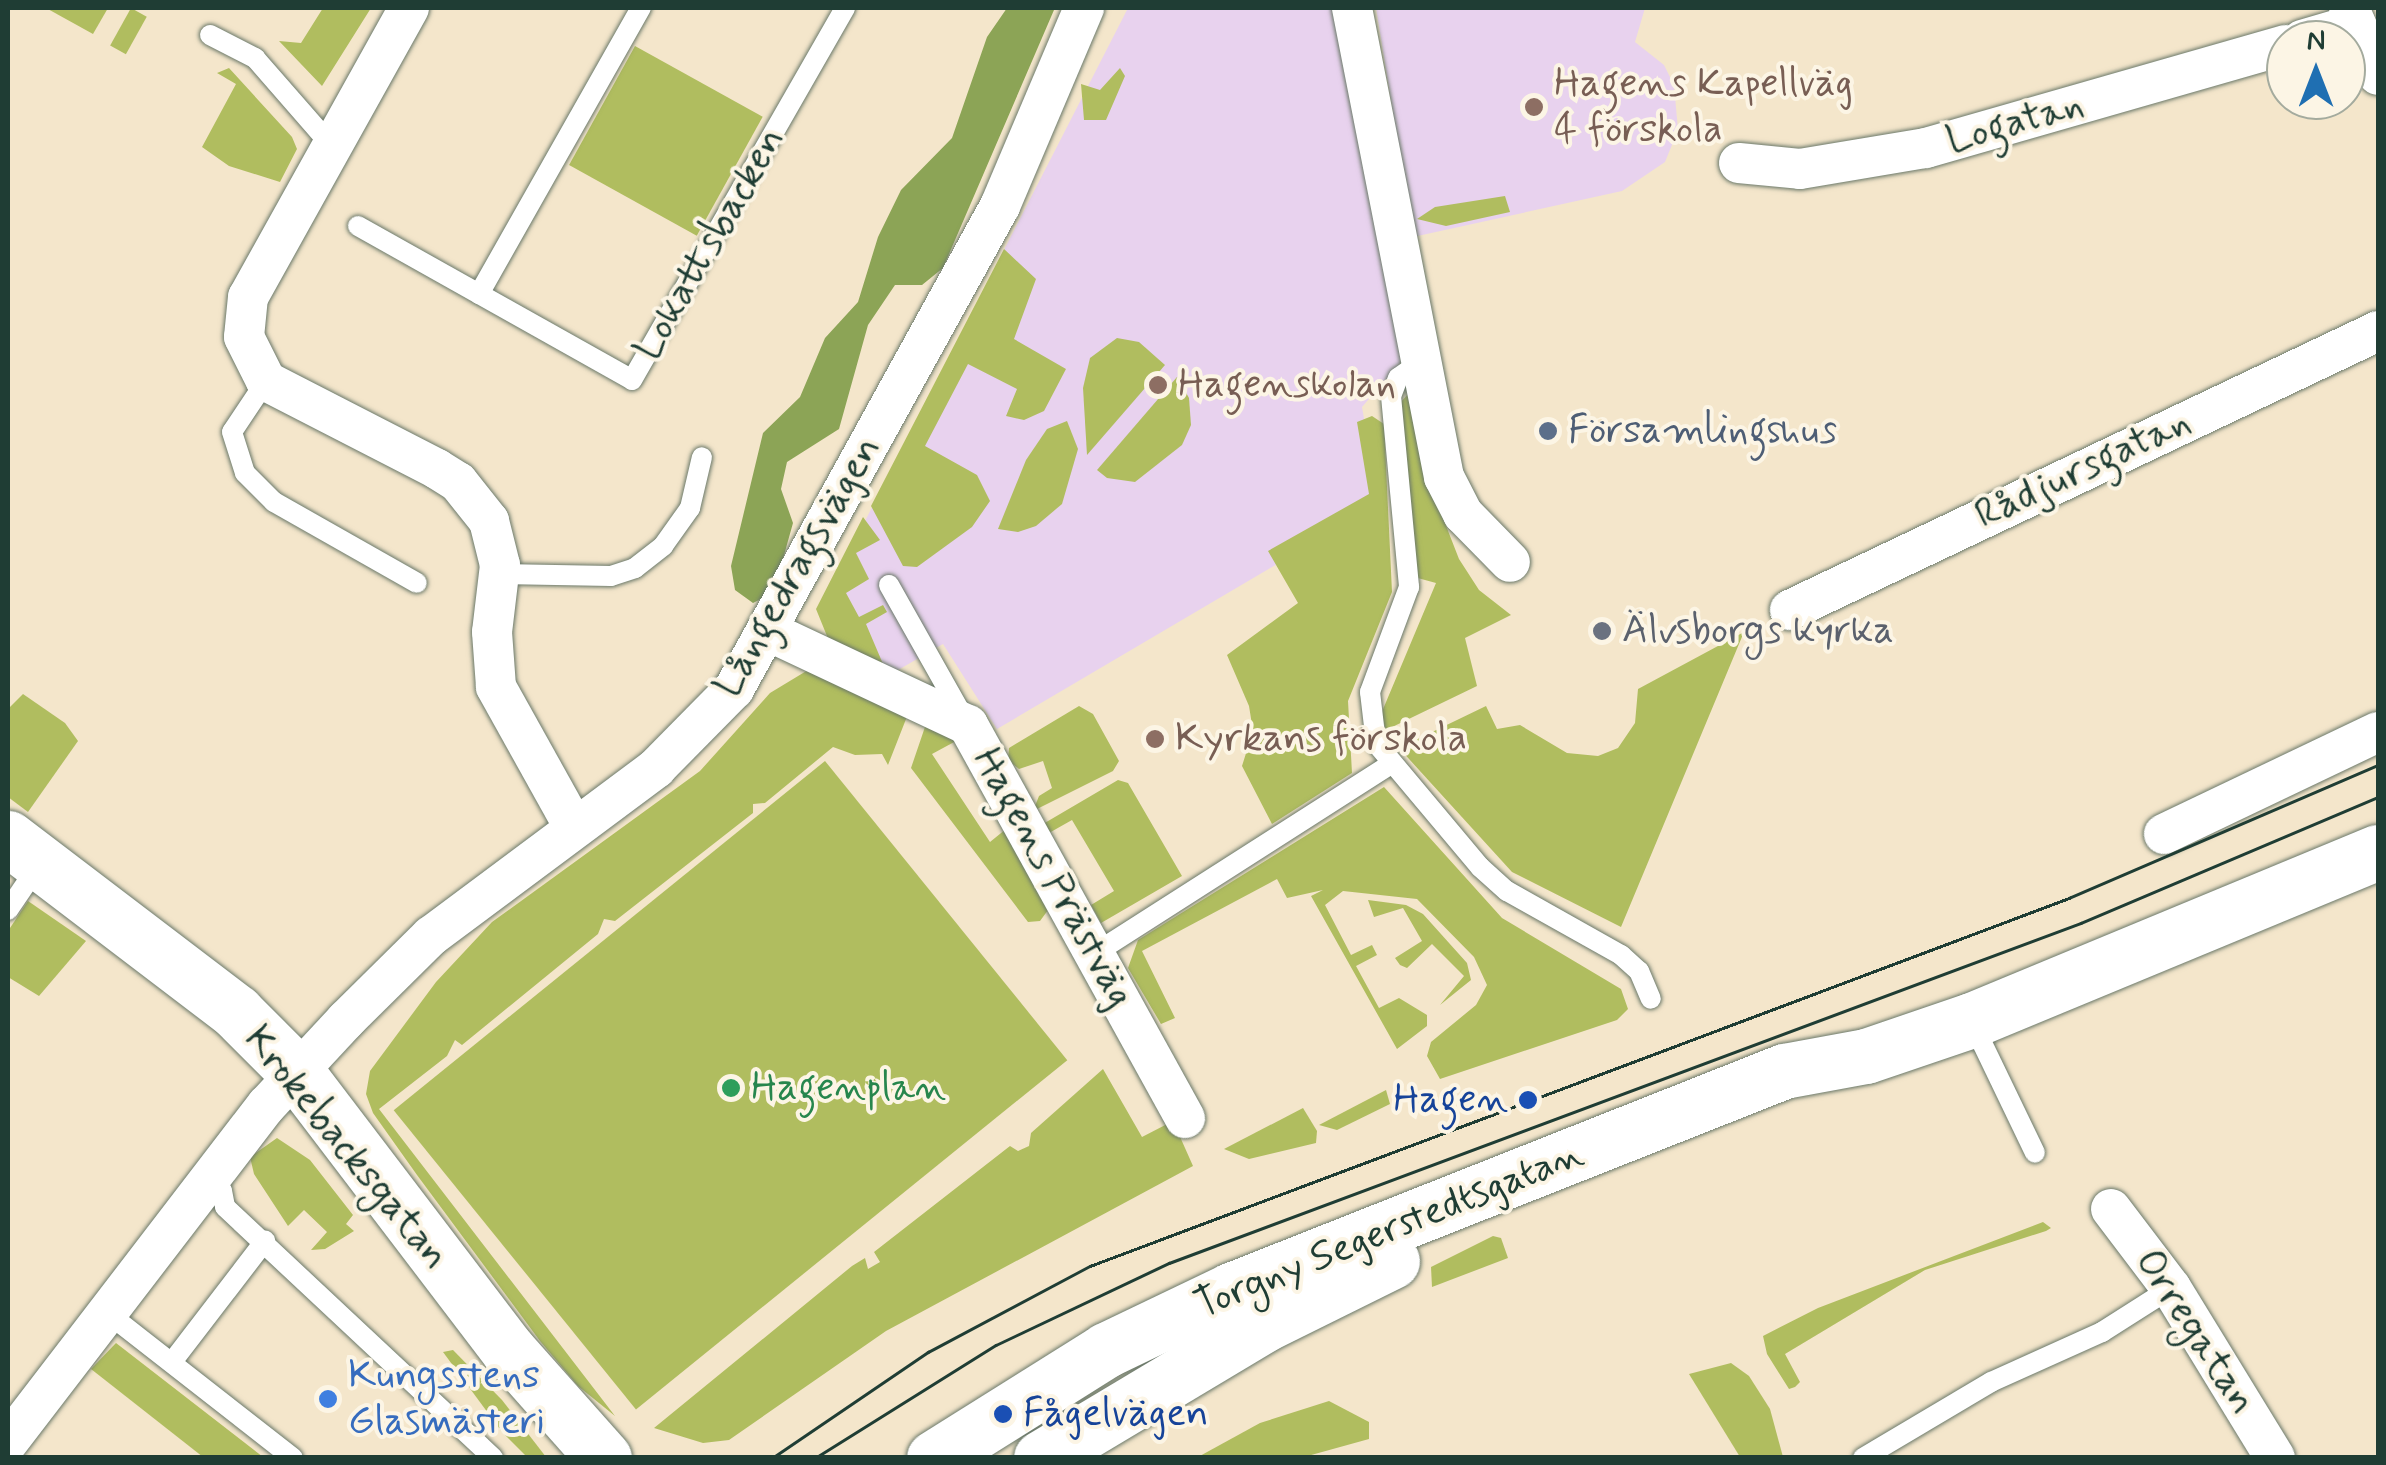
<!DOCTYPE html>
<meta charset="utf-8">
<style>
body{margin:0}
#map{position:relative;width:2386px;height:1465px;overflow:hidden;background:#f4e6cb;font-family:Mynerve,sans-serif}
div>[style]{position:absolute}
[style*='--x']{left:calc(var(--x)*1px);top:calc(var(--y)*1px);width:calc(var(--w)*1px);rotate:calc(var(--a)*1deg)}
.built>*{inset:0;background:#e8d2ee}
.green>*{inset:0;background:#b0bd5f;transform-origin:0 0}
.forest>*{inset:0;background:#8ca456}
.roads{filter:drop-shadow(0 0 2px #6a7869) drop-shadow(0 0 2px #6a7869)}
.lane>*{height:20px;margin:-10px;padding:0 10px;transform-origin:10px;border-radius:10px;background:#fff}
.street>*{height:40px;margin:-20px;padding:0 20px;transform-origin:20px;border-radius:20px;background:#fff}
.secondary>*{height:55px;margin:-27.5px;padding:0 27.5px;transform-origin:27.5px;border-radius:27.5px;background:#fff}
.tram>*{height:2.5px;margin:-1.25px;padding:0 1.25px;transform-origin:1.25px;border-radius:1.25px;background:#1f3d34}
.dots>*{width:28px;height:28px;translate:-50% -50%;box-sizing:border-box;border:5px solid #fcf5e5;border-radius:50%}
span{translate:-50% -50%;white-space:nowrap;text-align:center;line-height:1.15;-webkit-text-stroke:8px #fcf5e5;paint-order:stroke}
.education-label{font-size:40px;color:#785e54}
.left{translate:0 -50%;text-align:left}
.street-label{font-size:40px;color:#1f3d34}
.service-label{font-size:40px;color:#4e5e75}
.worship-label{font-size:40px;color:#5b616d}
.leisure-label{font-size:40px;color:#27864d}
.transit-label{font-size:40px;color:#164399}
.right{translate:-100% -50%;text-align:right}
.shop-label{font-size:40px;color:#366cbe}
.frame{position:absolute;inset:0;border:10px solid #1f3d34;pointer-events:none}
.north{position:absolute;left:2266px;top:20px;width:100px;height:100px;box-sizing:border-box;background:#fcf5e5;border:2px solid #a4ab9e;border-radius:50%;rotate:0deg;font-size:28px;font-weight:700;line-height:40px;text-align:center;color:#1f3d34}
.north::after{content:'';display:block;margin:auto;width:35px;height:45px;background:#1f6fb2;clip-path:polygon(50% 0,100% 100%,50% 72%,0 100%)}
</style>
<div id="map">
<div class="built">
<i style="clip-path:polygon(1128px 8px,1337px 8px,1401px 362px,1362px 407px,1379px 504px,997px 729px,943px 644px,886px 677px,824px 601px)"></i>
<i style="clip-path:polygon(1376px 8px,1645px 8px,1635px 42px,1664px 65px,1674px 85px,1678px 130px,1665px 162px,1622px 191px,1413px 237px)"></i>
</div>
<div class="green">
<i style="clip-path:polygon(46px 8px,108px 8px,93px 34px)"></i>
<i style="left:131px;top:8px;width:18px;height:43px;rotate:29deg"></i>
<i style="clip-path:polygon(323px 8px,371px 8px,322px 86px,279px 41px,301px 43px)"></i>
<i style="left:635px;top:46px;width:146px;height:136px;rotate:29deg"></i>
<i style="clip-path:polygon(229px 68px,292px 137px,297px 149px,280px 182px,229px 166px,202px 147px,236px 84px,217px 73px)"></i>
<i style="clip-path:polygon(1120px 68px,1125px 76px,1106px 120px,1084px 120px,1081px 84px,1100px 90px)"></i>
<i style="clip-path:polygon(1505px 196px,1510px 212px,1446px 226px,1417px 219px,1435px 207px)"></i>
<i style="clip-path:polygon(1004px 249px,1036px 279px,1014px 339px,1066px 369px,1044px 411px,1024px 420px,1006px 416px,1017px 389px,968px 364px,925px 446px,977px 475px,990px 501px,972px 527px,917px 567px,903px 566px,871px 506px)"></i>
<i style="clip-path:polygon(1117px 338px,1139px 342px,1165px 365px,1087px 455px,1083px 388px,1090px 358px)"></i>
<i style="clip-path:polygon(1177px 377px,1189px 398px,1191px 425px,1182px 445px,1135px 482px,1107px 478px,1097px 470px)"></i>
<i style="clip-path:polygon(1411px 391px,1429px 482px,1459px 559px,1479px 590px,1511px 615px,1465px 638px,1477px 686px,1386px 730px,1381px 714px,1436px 583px,1414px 577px,1399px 404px)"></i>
<i style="clip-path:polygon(1372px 416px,1384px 424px,1392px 592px,1348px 701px,1352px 773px,1272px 824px,1242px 766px,1253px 731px,1249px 706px,1227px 655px,1298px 603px,1268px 551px,1369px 494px,1357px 422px)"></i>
<i style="clip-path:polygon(1067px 421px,1078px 449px,1062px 504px,1036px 526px,1018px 532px,998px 529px,1026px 460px,1047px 429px)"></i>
<i style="clip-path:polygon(863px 517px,880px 540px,856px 553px,869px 579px,846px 593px,859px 617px,883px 605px,887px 612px,866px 624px,883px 664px,829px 641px,816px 609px)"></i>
<i style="clip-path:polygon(1744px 632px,1621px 927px,1512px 872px,1399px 748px,1486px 706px,1497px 729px,1520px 725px,1567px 753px,1598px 756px,1618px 748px,1635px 723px,1638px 689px)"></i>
<i style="clip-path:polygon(808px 670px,908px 714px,888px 765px,882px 754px,855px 755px,833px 747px,765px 803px,753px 804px,753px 813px,615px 921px,604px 919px,598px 934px,462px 1045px,455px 1040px,447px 1056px,379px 1109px,615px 1416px,578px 1386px,540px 1341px,417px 1175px,373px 1113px,366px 1094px,370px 1071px,436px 982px,492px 922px,700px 771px,770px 693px)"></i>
<i style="clip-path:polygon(23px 694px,65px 723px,78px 741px,28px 812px,8px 797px,8px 709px)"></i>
<i style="clip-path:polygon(1079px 706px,1093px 714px,1119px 761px,1113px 771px,1033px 811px,1039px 796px,1052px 788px,1043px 761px,1019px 769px,1008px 760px,1009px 748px)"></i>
<i style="clip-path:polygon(926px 724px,956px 741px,932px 754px,990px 842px,1006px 829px,1051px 906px,1040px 921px,1028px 922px,911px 768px)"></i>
<i style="left:825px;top:761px;width:385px;height:555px;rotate:51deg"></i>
<i style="clip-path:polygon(1118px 780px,1128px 783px,1182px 876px,1101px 923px,1091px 905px,1114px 891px,1072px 820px,1049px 833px,1043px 824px)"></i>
<i style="clip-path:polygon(1384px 787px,1502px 918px,1621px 989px,1628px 1009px,1617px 1020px,1440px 1079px,1427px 1056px,1431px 1042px,1476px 1005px,1487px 985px,1474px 957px,1417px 899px,1343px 891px,1325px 905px,1351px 955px,1372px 945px,1377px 955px,1356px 966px,1379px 1008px,1399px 998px,1427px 1015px,1427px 1026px,1397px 1049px,1311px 896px,1323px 890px,1287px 898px,1277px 879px,1142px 951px,1175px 1018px,1161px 1024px,1128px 968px,1138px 940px)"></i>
<i style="clip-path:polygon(1368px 900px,1406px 905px,1423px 914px,1467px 963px,1471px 980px,1440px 1005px,1464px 976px,1432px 944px,1407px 968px,1400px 965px,1395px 958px,1422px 941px,1403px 908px,1374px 917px)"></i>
<i style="clip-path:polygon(28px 901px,86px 941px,39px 996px,8px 977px,8px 931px)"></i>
<i style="clip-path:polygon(1103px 1069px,1142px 1137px,1173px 1121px,1193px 1166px,886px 1331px,729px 1440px,703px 1443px,654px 1428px,852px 1266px,865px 1258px,868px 1269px,880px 1262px,874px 1252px,1010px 1146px,1018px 1151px,1029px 1146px,1031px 1133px)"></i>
<i style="clip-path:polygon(1386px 1090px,1390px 1104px,1337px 1130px,1319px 1125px)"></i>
<i style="clip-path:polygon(1303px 1108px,1317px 1131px,1316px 1143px,1249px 1159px,1224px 1149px)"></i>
<i style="clip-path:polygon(277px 1138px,310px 1160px,353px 1215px,346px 1224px,354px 1231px,325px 1249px,311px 1250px,327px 1232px,304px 1210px,288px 1226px,254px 1174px,250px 1157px)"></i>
<i style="clip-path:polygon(2043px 1222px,2051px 1228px,2046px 1231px,1925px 1270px,1785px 1354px,1800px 1382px,1795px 1387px,1789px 1389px,1767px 1354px,1763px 1336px,1818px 1308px)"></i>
<i style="clip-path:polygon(1493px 1236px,1501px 1238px,1508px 1258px,1432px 1287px,1431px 1267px)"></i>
<i style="clip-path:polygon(116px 1343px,263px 1457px,203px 1457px,91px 1369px)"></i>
<i style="clip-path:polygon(453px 1350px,502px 1400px,546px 1457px,527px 1457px,502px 1432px,443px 1352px)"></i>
<i style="clip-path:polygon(1731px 1363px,1749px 1376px,1770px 1409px,1783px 1457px,1740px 1457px,1689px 1374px)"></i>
<i style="clip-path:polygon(1329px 1401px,1369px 1422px,1369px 1439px,1304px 1457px,1198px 1457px,1260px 1423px)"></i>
</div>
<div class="forest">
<i style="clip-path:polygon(1007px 8px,1054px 10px,943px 268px,922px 285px,895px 285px,868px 325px,839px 429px,787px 462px,781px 489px,793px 523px,779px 573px,765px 597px,753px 603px,735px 590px,731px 566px,763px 433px,800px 397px,825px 338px,858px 302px,878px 237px,901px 190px,952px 138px,987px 37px)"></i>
</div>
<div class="roads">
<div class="lane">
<i style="--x:210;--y:35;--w:51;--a:27.1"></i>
<i style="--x:255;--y:58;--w:116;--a:48.9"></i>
<i style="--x:358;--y:226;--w:314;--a:29.3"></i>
<i style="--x:632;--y:380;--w:429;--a:-60.2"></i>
<i style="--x:479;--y:294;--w:329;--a:-60.5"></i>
<i style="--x:1418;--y:364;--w:24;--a:145"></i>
<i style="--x:1398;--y:378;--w:19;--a:111"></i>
<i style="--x:1391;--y:396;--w:192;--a:84.6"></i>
<i style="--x:1409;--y:587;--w:112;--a:110.4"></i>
<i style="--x:1370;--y:692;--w:51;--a:83.3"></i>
<i style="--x:1376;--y:743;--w:162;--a:50"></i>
<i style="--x:1480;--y:867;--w:36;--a:42"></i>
<i style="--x:1507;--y:891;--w:131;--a:29.3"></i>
<i style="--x:1621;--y:955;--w:24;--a:42"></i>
<i style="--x:1639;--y:971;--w:30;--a:67"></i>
<i style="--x:266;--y:381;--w:61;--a:123.7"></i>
<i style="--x:232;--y:432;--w:43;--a:72.4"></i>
<i style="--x:245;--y:473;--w:41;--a:45"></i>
<i style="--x:274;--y:502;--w:164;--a:29.5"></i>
<i style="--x:500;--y:574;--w:111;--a:1"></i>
<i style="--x:611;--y:576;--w:25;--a:-18"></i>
<i style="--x:635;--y:568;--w:36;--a:-38"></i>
<i style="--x:663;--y:546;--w:47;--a:-54.6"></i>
<i style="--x:690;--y:508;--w:52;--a:-76.8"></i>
<i style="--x:889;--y:585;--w:153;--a:60.6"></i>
<i style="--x:8;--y:910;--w:53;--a:-55.7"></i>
<i style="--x:1097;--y:952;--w:345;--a:-32.6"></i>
<i style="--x:1972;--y:1022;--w:145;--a:64.3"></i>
<i style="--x:203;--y:1189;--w:19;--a:6"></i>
<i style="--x:222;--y:1191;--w:16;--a:79"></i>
<i style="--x:225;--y:1207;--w:367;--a:43.1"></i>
<i style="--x:110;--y:1315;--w:232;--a:38"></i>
<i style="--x:172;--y:1362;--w:153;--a:-52.5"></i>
<i style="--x:1863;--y:1458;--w:149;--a:-30.7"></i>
<i style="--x:1991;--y:1382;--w:122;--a:-24.2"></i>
<i style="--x:2102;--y:1332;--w:82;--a:-32.5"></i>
</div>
<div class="street">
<i style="--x:409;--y:8;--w:331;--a:119.1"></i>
<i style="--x:248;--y:297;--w:40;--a:95.7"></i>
<i style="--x:244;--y:337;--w:49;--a:63.4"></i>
<i style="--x:266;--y:381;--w:192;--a:27.2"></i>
<i style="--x:437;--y:469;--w:25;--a:32"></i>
<i style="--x:458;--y:482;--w:50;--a:51.5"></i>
<i style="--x:489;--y:521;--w:45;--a:76"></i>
<i style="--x:500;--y:565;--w:67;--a:96.8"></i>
<i style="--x:492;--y:632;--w:55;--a:85.8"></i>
<i style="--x:496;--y:687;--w:160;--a:60.9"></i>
<i style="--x:1352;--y:8;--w:478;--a:78.9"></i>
<i style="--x:1444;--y:477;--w:42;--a:62.8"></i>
<i style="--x:1463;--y:514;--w:67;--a:45.6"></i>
<i style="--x:2349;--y:8;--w:73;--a:66.6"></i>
<i style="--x:2302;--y:40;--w:56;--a:-16.5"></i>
<i style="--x:1739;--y:163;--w:61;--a:5.6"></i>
<i style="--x:1800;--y:169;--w:128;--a:-9.5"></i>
<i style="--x:1926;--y:148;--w:374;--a:-16"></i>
<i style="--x:1790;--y:610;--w:651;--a:-25.38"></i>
<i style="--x:770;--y:632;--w:219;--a:25.2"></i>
<i style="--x:968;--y:725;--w:449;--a:61.1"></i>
<i style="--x:2164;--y:834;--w:237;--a:-25.5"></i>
<i style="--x:2111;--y:1209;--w:99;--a:52.8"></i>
<i style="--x:2171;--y:1288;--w:199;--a:58.5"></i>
<i style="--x:8;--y:1442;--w:425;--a:-52.5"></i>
<i style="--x:267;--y:1105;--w:116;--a:-47.1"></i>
<i style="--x:346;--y:1020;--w:120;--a:-44.7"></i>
<i style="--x:431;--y:936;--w:281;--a:-36.7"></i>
<i style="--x:656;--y:768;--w:111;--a:-45.4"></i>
<i style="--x:734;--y:689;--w:551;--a:-61.16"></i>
<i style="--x:1000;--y:206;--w:215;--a:-67"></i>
</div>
<div class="secondary">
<i style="--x:8;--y:838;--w:287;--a:37.3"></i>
<i style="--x:236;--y:1012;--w:86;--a:45"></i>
<i style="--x:297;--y:1073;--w:350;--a:52.7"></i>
<i style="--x:509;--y:1351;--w:143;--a:48.4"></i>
<i style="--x:934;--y:1458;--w:203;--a:-32.1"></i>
<i style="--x:1106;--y:1350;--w:139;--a:-25.6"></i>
<i style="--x:1231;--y:1290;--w:595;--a:-21.6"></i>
<i style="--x:1784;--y:1071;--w:83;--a:-10.4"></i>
<i style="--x:1866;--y:1056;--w:112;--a:-18.8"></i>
<i style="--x:1972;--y:1020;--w:439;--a:-22.5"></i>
<i style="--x:1041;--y:1458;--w:259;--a:-30.9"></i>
<i style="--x:1263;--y:1325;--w:144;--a:-26.4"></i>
</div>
</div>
<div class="tram">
<i style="--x:772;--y:1458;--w:189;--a:-34.2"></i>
<i style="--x:928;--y:1352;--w:183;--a:-28"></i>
<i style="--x:1090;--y:1266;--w:1046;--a:-20.6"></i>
<i style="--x:2069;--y:898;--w:336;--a:-23.3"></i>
<i style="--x:815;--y:1458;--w:213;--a:-32"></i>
<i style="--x:996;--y:1345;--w:191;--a:-25.4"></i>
<i style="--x:1169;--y:1263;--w:973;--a:-20.45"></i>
<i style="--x:2081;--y:923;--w:323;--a:-23"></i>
</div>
<div class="dots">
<i style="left:1534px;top:107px;background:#8d6e63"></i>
<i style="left:1158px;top:385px;background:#8d6e63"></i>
<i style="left:1548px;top:431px;background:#5c6f8a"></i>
<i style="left:1602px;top:631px;background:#6b7280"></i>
<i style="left:1155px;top:739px;background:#8d6e63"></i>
<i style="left:731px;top:1088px;background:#2e9e5b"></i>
<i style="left:1528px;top:1100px;background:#1a4fb4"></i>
<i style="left:328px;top:1399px;background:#3f7fe0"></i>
<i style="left:1003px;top:1414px;background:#1a4fb4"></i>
</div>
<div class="education-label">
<span class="left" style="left:1554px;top:107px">Hagens Kapellväg<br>4 förskola</span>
<span class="left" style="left:1178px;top:385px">Hagenskolan</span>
<span class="left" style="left:1175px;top:739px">Kyrkans förskola</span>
</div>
<div class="street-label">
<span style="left:2015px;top:123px;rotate:-16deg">Logatan</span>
<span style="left:710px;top:244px;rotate:-60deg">Lokattsbacken</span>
<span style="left:2083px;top:469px;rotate:-25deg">Rådjursgatan</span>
<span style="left:798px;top:567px;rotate:-60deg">Långedragsvägen</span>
<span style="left:1053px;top:878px;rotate:61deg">Hagens Prästväg</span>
<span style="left:346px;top:1148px;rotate:51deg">Krokebacksgatan</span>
<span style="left:1389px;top:1230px;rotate:-22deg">Torgny Segerstedtsgatan</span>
<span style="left:2195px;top:1332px;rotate:57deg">Orregatan</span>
</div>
<div class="service-label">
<span class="left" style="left:1568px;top:431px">Församlingshus</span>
</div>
<div class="worship-label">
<span class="left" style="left:1622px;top:631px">Älvsborgs kyrka</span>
</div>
<div class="leisure-label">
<span class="left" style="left:751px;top:1088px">Hagenplan</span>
</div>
<div class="transit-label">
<span class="right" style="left:1508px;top:1100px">Hagen</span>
<span class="left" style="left:1023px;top:1414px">Fågelvägen</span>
</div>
<div class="shop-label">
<span class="left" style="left:348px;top:1399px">Kungsstens<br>Glasmästeri</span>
</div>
<div class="frame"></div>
<div class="north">N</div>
</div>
